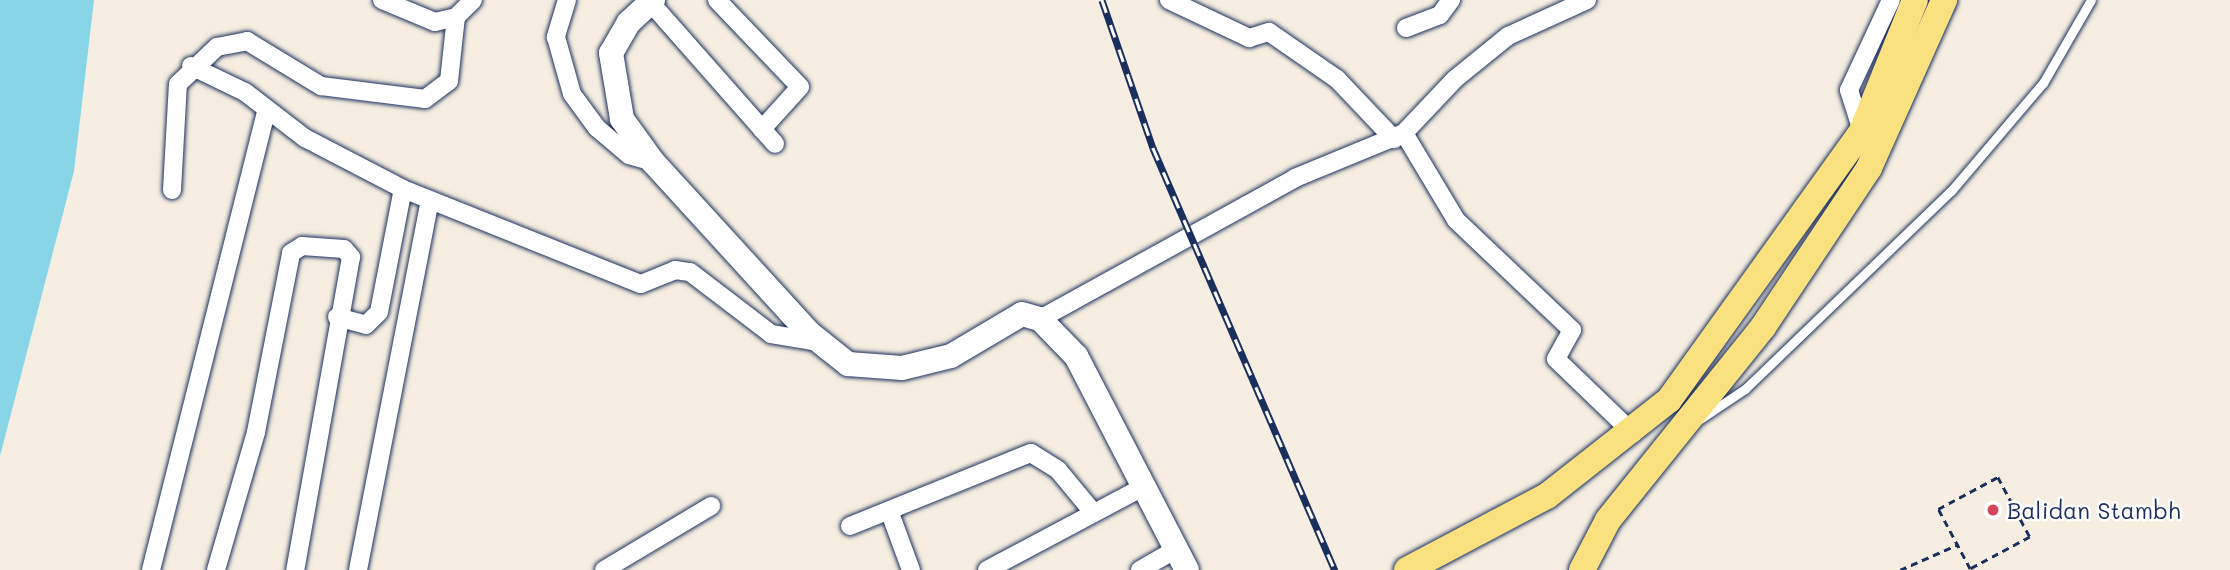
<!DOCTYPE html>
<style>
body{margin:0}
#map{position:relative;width:2230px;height:570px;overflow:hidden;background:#f6eee0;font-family:Mali,sans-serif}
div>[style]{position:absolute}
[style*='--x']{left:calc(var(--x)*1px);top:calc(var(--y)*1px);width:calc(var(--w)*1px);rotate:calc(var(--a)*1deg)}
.water>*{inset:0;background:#88d5e7}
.path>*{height:2.5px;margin-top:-1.25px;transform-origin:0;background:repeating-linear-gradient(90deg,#1b2f5e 0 7px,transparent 0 12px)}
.roads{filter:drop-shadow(0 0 2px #1b2f5e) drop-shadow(0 0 2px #1b2f5e)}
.service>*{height:9px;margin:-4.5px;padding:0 4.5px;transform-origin:4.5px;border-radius:4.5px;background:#fff}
.minor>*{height:18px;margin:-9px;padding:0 9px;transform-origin:9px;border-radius:9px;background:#fff}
.secondary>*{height:24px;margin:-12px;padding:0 12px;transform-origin:12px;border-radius:12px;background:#fff}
.primary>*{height:26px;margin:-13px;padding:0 13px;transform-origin:13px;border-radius:13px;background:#fae180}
.rail>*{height:7px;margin-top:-3.5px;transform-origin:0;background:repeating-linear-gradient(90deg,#fff 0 13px,#1b2f5e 0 26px);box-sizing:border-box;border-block:2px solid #1b2f5e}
.dots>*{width:19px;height:19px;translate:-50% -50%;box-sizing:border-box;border:4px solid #fff;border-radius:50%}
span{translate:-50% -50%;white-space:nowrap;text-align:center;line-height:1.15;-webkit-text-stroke:5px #fff;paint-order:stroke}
.poi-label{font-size:23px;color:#1b2f5e}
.left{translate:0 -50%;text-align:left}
</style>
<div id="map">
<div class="water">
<i style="clip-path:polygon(0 0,94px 0,74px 171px,0 456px)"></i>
</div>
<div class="path">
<i style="--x:1998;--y:477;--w:68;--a:61.9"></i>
<i style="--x:2030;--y:537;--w:68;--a:151.9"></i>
<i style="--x:1970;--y:569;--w:68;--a:-118.1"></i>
<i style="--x:1938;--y:509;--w:68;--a:-28.1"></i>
<i style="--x:1900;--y:570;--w:64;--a:-23.8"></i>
</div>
<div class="roads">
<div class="service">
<i style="--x:1700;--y:419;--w:54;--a:-33.7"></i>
<i style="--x:1745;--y:389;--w:286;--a:-43.9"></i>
<i style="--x:1951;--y:191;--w:142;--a:-49.6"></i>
<i style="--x:2043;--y:83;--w:96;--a:-60"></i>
</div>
<div class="minor">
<i style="--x:382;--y:0;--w:57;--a:22.5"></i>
<i style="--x:435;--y:22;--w:22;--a:-13"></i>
<i style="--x:456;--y:17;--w:24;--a:-45"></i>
<i style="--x:567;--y:0;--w:39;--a:107"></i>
<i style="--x:556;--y:37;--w:59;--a:74.3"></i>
<i style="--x:572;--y:94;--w:42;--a:53.7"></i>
<i style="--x:597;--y:128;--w:42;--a:40.2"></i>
<i style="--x:629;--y:155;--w:25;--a:16"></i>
<i style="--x:717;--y:0;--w:120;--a:46.3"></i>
<i style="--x:800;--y:87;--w:57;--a:132.1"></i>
<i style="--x:1169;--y:0;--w:89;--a:25.4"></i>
<i style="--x:1249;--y:38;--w:21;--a:-17"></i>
<i style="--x:1269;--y:32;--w:83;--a:34.7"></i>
<i style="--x:1337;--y:79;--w:83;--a:46.5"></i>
<i style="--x:1587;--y:0;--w:87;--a:155.5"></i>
<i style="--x:1508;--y:36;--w:68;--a:140.9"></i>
<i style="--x:1455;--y:79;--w:74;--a:133.4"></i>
<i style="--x:1404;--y:133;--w:101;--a:59.1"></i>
<i style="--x:1456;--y:220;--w:160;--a:43.5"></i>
<i style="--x:1572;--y:330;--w:33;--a:119"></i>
<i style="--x:1556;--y:359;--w:107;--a:43.9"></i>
<i style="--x:650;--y:2;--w:189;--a:48.6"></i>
<i style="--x:1406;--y:28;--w:36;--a:-21"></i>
<i style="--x:1440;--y:15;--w:19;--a:-54"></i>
<i style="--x:191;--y:66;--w:60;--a:25.7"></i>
<i style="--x:245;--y:92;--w:76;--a:37.5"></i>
<i style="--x:305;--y:138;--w:110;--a:27.5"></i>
<i style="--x:403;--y:189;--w:256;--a:21.8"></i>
<i style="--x:641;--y:284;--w:37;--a:-22"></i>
<i style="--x:675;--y:270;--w:15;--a:8"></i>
<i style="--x:690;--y:272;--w:102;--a:37.4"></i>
<i style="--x:771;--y:334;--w:49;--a:9.5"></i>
<i style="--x:1862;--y:131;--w:43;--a:-107.6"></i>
<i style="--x:1849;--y:90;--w:99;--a:-65"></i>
<i style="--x:172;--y:190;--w:106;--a:-86.8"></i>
<i style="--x:178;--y:84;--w:54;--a:-43.5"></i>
<i style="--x:217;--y:47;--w:31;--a:-11"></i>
<i style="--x:247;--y:41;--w:87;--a:31.3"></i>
<i style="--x:321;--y:86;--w:105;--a:7.1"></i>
<i style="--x:425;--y:99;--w:30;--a:-37"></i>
<i style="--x:449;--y:81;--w:64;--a:-83.8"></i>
<i style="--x:337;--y:317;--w:30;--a:15"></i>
<i style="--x:366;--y:325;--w:18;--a:-45"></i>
<i style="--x:379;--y:312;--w:125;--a:-79"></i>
<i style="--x:1040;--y:319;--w:291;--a:-28.9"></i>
<i style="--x:1295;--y:178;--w:118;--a:-22.4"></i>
<i style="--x:890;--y:513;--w:61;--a:69.8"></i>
<i style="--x:850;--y:526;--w:195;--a:-22"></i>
<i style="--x:1031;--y:453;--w:32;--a:32"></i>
<i style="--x:1058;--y:470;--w:53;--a:50.3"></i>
<i style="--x:151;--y:570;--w:475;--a:-75.9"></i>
<i style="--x:216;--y:570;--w:144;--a:-73.8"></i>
<i style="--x:256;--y:432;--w:182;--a:-78.9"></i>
<i style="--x:291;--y:253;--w:13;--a:-32"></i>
<i style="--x:302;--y:246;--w:42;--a:4.1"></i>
<i style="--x:344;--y:249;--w:11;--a:49"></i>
<i style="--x:351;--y:257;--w:318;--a:100.1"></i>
<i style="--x:358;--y:570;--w:376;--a:-79"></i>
<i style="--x:604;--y:570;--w:125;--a:-30.9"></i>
<i style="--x:987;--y:570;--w:177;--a:-28"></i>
<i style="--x:1140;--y:570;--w:38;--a:-30"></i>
</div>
<div class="secondary">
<i style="--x:653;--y:0;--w:33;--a:137"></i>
<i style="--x:629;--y:22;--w:36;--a:120"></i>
<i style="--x:611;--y:53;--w:67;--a:80.5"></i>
<i style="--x:622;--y:119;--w:53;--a:54.2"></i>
<i style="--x:653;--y:162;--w:231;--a:47.6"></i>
<i style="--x:809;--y:333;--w:50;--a:38.5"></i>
<i style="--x:848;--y:364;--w:54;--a:4.2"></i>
<i style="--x:902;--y:368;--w:50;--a:-13.8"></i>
<i style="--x:951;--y:356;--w:82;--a:-30.6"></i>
<i style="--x:1022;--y:314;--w:19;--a:16"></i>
<i style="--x:1040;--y:319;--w:52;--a:45.8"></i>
<i style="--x:1076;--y:356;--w:241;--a:62.6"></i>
</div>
<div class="primary">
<i style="--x:1407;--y:570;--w:158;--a:-27.9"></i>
<i style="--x:1547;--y:496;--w:155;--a:-38.2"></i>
<i style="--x:1669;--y:400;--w:331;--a:-54.3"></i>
<i style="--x:1862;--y:131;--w:141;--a:-68"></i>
<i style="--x:1582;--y:570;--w:56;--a:-62.5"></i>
<i style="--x:1608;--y:520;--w:248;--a:-51.2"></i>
<i style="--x:1763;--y:327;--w:191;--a:-56.3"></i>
<i style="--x:1869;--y:168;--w:184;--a:-65.9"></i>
</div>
</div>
<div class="rail">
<i style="--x:1102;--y:0;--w:157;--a:71"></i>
<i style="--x:1153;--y:148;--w:460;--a:66.7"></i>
</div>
<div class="dots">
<i style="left:1993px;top:510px;background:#d1495b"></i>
</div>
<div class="poi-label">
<span class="left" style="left:2007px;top:510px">Balidan Stambh</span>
</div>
</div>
